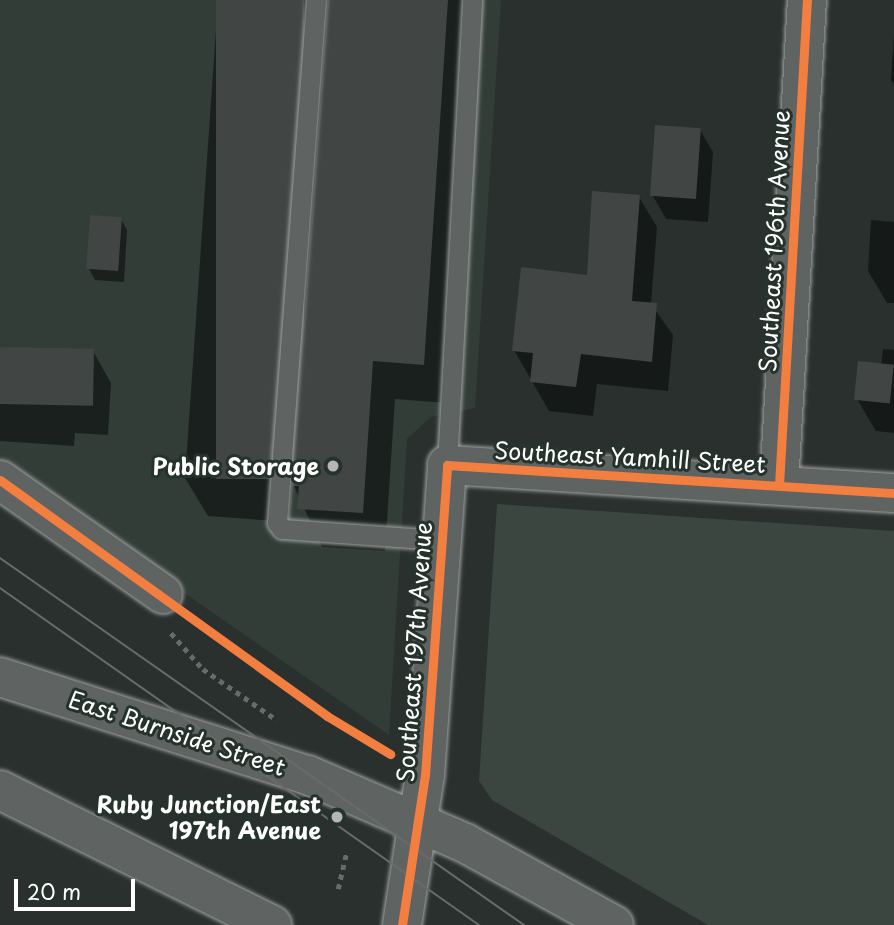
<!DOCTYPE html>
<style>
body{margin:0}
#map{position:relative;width:894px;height:925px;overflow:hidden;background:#29302d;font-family:"Playpen Sans",sans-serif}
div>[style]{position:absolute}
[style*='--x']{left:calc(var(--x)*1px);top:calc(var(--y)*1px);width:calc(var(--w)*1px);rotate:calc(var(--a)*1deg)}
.built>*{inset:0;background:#323d38}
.green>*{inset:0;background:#3b4641}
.shadow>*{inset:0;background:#0007}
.building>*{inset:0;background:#414644;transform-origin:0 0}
.path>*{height:4.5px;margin-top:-2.25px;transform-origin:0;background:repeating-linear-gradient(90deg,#686c69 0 5px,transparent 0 10px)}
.roads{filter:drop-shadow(0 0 2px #9fa2a0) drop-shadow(0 0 2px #9fa2a0)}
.lane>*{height:19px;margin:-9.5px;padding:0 9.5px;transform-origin:9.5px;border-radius:9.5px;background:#5f6362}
.street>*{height:38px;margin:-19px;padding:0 19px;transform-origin:19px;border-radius:19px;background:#5f6362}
.secondary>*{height:38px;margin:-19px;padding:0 19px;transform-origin:19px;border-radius:19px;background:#5f6362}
.tram>*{height:2px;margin:-1px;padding:0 1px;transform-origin:1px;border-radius:1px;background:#686c69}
.cycleway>*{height:9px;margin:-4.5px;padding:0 4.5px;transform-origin:4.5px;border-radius:4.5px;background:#f27e40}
.dots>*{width:19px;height:19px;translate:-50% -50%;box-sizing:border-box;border:4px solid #26332d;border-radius:50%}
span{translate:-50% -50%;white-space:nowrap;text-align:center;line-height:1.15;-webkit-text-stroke:6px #26332d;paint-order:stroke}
.street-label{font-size:23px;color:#fff}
.poi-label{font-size:23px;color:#fff;font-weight:700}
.right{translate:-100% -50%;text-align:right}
.scale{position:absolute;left:14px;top:879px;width:121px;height:32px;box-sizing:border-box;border:4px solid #fff;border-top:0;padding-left:9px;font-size:21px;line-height:24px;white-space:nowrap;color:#fff;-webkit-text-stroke:5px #26332d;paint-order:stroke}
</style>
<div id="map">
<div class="built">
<i style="clip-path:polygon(0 0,501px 0,475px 408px,431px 417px,407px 439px,389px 735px,0 465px)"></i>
</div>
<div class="green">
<i style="clip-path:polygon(497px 504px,894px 531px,894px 925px,708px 925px,492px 800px,479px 781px)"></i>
</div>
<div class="shadow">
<i style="clip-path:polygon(218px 0,472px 0,446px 403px,395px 399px,385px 551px,322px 547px,292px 482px,289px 522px,208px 516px,185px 478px)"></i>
<i style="clip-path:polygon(894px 33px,894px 85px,891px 80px)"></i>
<i style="clip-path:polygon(700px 130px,713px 152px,708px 222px,666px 219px,653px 196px)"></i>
<i style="clip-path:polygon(639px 197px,657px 227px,651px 304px,673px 335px,668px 391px,597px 384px,593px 416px,549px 411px,514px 350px,588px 277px)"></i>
<i style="clip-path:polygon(121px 219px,127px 230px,124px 282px,95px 280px,89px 269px)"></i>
<i style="clip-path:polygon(871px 220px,894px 222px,894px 303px,887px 303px,868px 271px)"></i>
<i style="clip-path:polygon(0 347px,93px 351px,111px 383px,108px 435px,75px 433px,74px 446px,0 441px)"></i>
<i style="clip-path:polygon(883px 349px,894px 350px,894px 433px,876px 431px,857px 399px,881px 365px)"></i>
</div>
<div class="building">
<i style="left:216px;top:0;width:88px;height:479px"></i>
<i style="clip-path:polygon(328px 0,448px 0,424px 365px,373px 361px,363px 513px,297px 509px,299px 486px,292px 486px)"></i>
<i style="left:655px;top:125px;width:46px;height:71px;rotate:4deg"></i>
<i style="clip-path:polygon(592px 191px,640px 195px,632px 301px,657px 303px,652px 362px,581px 354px,576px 387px,530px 382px,533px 353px,512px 351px,521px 267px,587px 275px)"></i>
<i style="left:90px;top:215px;width:32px;height:54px;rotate:4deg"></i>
<i style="left:0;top:347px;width:94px;height:57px;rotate:1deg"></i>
<i style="left:858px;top:361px;width:36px;height:39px;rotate:6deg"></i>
</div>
<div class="path">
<i style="--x:171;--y:633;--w:48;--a:48.4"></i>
<i style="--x:203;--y:669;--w:90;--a:34.6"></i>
<i style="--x:338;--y:889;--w:39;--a:-77"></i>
</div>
<div class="roads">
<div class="lane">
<i style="--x:316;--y:0;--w:524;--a:94.26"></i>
<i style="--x:277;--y:523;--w:8;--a:50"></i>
<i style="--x:282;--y:529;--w:159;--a:4"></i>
<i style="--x:447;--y:465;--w:466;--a:-86.9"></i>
</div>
<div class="street">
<i style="--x:0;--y:480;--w:199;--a:35"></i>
<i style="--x:779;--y:485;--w:486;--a:-86.7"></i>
</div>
<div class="secondary">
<i style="--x:0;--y:677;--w:323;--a:17.7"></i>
<i style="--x:308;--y:775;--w:171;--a:23.4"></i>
<i style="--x:465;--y:843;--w:170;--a:28.8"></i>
<i style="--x:0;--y:790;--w:304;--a:26.4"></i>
<i style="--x:402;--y:925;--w:152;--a:-81.3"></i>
<i style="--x:425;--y:775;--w:311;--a:-85.9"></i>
<i style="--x:447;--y:465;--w:448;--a:3.6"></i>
</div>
</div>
<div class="tram">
<i style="--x:0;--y:558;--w:640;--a:35.01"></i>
<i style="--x:0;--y:588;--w:586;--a:35.13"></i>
</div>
<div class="cycleway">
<i style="--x:0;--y:480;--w:403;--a:35.8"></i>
<i style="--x:327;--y:716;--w:74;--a:31.1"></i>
<i style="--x:779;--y:485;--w:486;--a:-86.7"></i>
<i style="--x:402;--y:925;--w:152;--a:-81.3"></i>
<i style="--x:425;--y:775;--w:311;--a:-85.9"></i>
<i style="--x:447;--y:465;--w:448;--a:3.6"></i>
</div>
<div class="dots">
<i style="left:333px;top:466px;background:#b4b7b6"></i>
<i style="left:337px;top:817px;background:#b4b7b6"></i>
</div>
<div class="street-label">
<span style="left:774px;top:241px;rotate:-87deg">Southeast 196th Avenue</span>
<span style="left:630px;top:457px;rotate:3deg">Southeast Yamhill Street</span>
<span style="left:414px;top:652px;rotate:-86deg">Southeast 197th Avenue</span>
<span style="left:177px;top:733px;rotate:18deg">East Burnside Street</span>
</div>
<div class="poi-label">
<span class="right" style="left:319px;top:466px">Public Storage</span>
<span class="right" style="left:321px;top:817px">Ruby Junction/East<br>197th Avenue</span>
</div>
<div class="scale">20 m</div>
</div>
